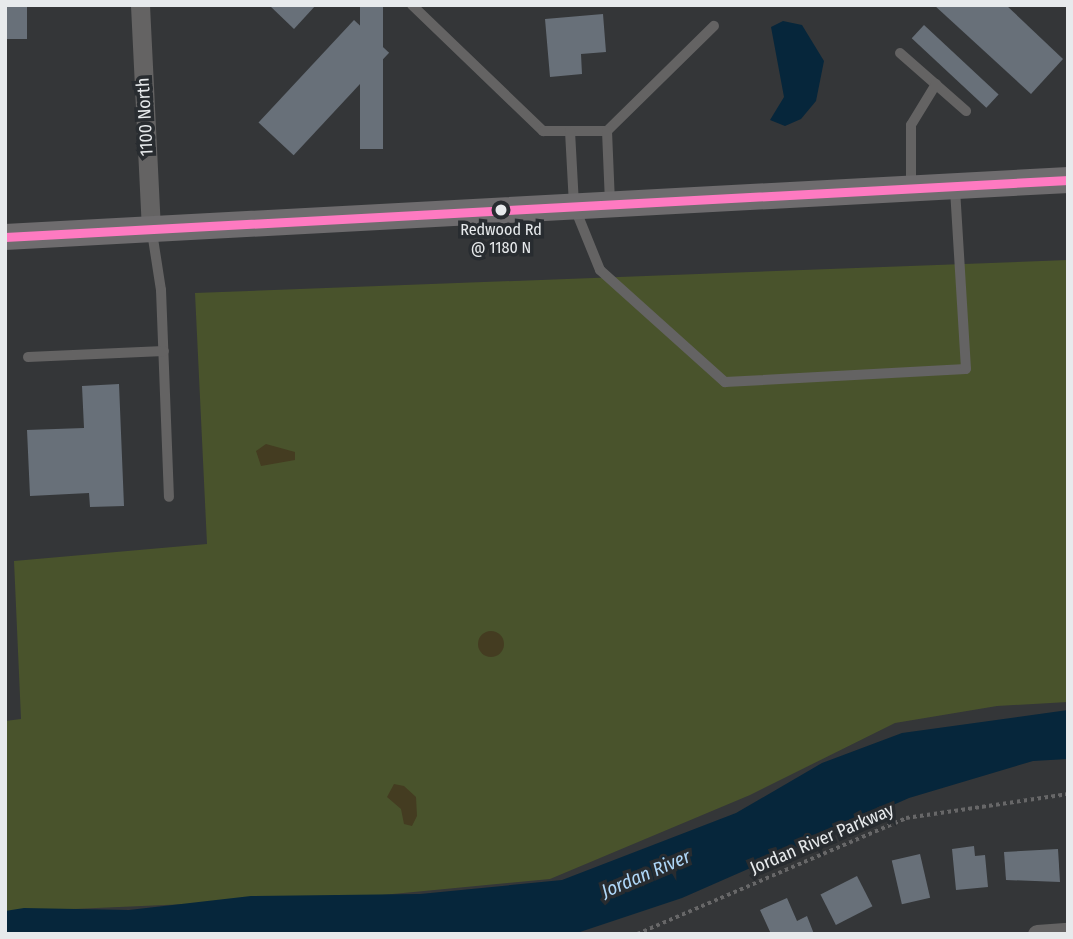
<!DOCTYPE html>
<style>
body{margin:0}
#map{position:relative;width:1073px;height:939px;overflow:hidden;background:#343638;font-family:"Fira Sans Condensed",sans-serif}
div>[style]{position:absolute}
[style*='--x']{left:calc(var(--x)*1px);top:calc(var(--y)*1px);width:calc(var(--w)*1px);rotate:calc(var(--a)*1deg)}
.green>*{inset:0;background:#49532c}
.sand>*{inset:0;background:#443c21}
.round{border-radius:50%}
.water>*{inset:0;background:#06263b}
.building>*{inset:0;background:#687079;transform-origin:0 0}
.path>*{height:3.5px;margin-top:-1.75px;transform-origin:0;background:repeating-linear-gradient(90deg,#676768 0 3.5px,transparent 0 7px)}
.lane>*{height:10px;margin:-5px;padding:0 5px;transform-origin:5px;border-radius:5px;background:#646363}
.street>*{height:19px;margin:-9.5px;padding:0 9.5px;transform-origin:9.5px;border-radius:9.5px;background:#646363}
.secondary>*{height:26px;margin:-13px;padding:0 13px;transform-origin:13px;border-radius:13px;background:#6e6c6e}
.bus-1>*{height:9px;margin:-4.5px;padding:0 4.5px;transform-origin:4.5px;border-radius:4.5px;background:#fe7ac1}
.dots>*{width:19px;height:19px;translate:-50% -50%;box-sizing:border-box;border:4px solid #282c30;border-radius:50%}
span{translate:-50% -50%;white-space:nowrap;text-align:center;line-height:1.15;-webkit-text-stroke:7px #282c30;paint-order:stroke}
.bus-label{font-size:16px;color:#e7eaec}
.street-label{font-size:18px;color:#e7eaec}
.water-label{font-size:19px;color:#b0d8f9;font-style:italic}
.frame{position:absolute;inset:0;border:7px solid #e7eaec;pointer-events:none}
</style>
<div id="map">
<div class="green">
<i style="clip-path:polygon(1068px 260px,1068px 702px,997px 706px,895px 723px,750px 795px,550px 879px,372px 896px,5px 912px,5px 721px,21px 719px,14px 561px,207px 544px,195px 293px)"></i>
</div>
<div class="sand">
<i style="clip-path:polygon(266px 444px,295px 452px,295px 460px,261px 466px,256px 451px)"></i>
<i class="round" style="left:478px;top:631px;width:26px;height:26px"></i>
<i style="clip-path:polygon(394px 784px,404px 786px,416px 797px,417px 816px,412px 826px,404px 824px,401px 809px,387px 797px)"></i>
</div>
<div class="water">
<i style="clip-path:polygon(783px 21px,802px 25px,824px 61px,816px 101px,801px 119px,785px 126px,770px 120px,784px 97px,771px 27px)"></i>
<i style="clip-path:polygon(1068px 710px,1068px 759px,1033px 761px,909px 798px,682px 898px,574px 934px,5px 934px,5px 911px,24px 908px,129px 910px,251px 896px,420px 894px,562px 880px,736px 813px,822px 763px,902px 733px)"></i>
</div>
<div class="building">
<i style="left:5px;top:5px;width:22px;height:34px"></i>
<i style="clip-path:polygon(269px 5px,316px 5px,294px 29px)"></i>
<i style="left:360px;top:5px;width:23px;height:144px"></i>
<i style="clip-path:polygon(934px 5px,1006px 5px,1063px 59px,1031px 94px)"></i>
<i style="clip-path:polygon(603px 14px,606px 52px,581px 54px,582px 74px,550px 77px,545px 19px)"></i>
<i style="left:354px;top:20px;width:48px;height:140px;rotate:43deg"></i>
<i style="left:924px;top:25px;width:102px;height:18px;rotate:43deg"></i>
<i style="clip-path:polygon(119px 384px,124px 506px,90px 507px,89px 493px,30px 496px,27px 430px,84px 428px,82px 386px)"></i>
<i style="clip-path:polygon(974px 846px,975px 856px,985px 855px,988px 887px,956px 890px,952px 849px)"></i>
<i style="clip-path:polygon(1058px 849px,1060px 882px,1006px 880px,1004px 852px)"></i>
<i style="left:920px;top:854px;width:45px;height:29px;rotate:77deg"></i>
<i style="left:857px;top:876px;width:34px;height:41px;rotate:63deg"></i>
<i style="clip-path:polygon(787px 898px,797px 921px,807px 916px,814px 934px,771px 934px,760px 910px)"></i>
</div>
<div class="path">
<i style="--x:637;--y:934;--w:293;--a:-23.3"></i>
<i style="--x:906;--y:818;--w:164;--a:-8.4"></i>
</div>
<div class="lane">
<i style="--x:412;--y:5;--w:182;--a:43.9"></i>
<i style="--x:543;--y:131;--w:64;--a:0"></i>
<i style="--x:607;--y:131;--w:150;--a:-44.5"></i>
<i style="--x:900;--y:53;--w:88;--a:41.3"></i>
<i style="--x:570;--y:131;--w:75;--a:86.9"></i>
<i style="--x:574;--y:206;--w:69;--a:67.9"></i>
<i style="--x:600;--y:270;--w:168;--a:41.9"></i>
<i style="--x:725;--y:382;--w:241;--a:-3.1"></i>
<i style="--x:966;--y:369;--w:180;--a:-93.5"></i>
<i style="--x:607;--y:131;--w:73;--a:87.6"></i>
<i style="--x:911;--y:187;--w:62;--a:-90"></i>
<i style="--x:911;--y:125;--w:48;--a:-58.6"></i>
<i style="--x:152;--y:232;--w:59;--a:81.2"></i>
<i style="--x:161;--y:290;--w:207;--a:87.8"></i>
<i style="--x:28;--y:357;--w:136;--a:-2.5"></i>
</div>
<div class="street">
<i style="--x:140;--y:5;--w:223;--a:87.2"></i>
<i style="--x:1037;--y:934;--w:31;--a:-4"></i>
</div>
<div class="secondary">
<i style="--x:5;--y:237;--w:1065;--a:-3.07"></i>
</div>
<div class="bus-1">
<i style="--x:5;--y:237;--w:1065;--a:-3.07"></i>
</div>
<div class="dots">
<i style="left:501px;top:210px;background:#e7eaec"></i>
</div>
<div class="bus-label">
<span style="left:501px;top:239px">Redwood Rd<br>@ 1180 N</span>
</div>
<div class="street-label">
<span style="left:145px;top:117px;rotate:-93deg">1100 North</span>
<span style="left:822px;top:839px;rotate:-23deg">Jordan River Parkway</span>
</div>
<div class="water-label">
<span style="left:646px;top:874px;rotate:-23deg">Jordan River</span>
</div>
<div class="frame"></div>
</div>
